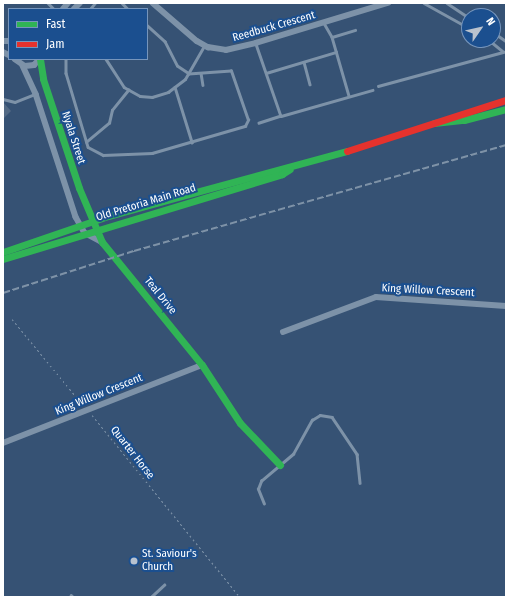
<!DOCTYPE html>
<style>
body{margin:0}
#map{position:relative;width:509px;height:600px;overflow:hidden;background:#365274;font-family:"Fira Sans Condensed",sans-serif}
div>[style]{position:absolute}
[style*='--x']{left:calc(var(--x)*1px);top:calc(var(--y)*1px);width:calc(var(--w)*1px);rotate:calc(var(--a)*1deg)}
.building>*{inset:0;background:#526984}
.path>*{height:1px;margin-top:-0.5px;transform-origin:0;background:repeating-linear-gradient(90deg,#7d92a8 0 2px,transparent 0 5px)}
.lane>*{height:2.5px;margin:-1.25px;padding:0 1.25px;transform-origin:1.25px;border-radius:1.25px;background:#7d92a8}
.street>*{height:5.5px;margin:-2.75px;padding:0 2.75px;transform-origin:2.75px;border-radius:2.75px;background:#7d92a8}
.fast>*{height:7px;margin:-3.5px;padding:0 3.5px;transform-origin:3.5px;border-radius:3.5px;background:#30b455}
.jam>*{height:7px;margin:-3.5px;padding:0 3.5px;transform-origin:3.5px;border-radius:3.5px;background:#e5322d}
.rail>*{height:2px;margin-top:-1px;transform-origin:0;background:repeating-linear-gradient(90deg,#7e92a7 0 7px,transparent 0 10px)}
.dots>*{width:11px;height:11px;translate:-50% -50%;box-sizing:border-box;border:2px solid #1b4f8f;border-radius:50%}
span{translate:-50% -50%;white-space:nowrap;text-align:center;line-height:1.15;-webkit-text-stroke:4px #1b4f8f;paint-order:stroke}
.street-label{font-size:11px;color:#fff}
.poi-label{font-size:11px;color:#fff}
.left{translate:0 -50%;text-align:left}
.frame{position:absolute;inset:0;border:4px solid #fff;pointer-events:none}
.legend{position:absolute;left:8px;top:8px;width:140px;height:52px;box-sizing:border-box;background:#1b4f8f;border:1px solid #7695bc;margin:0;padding:5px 7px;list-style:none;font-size:12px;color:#fff}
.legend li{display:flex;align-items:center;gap:8px;height:20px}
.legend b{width:20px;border:1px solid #7695bc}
.north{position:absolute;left:461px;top:8px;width:40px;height:40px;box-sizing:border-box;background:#1b4f8f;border:1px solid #7695bc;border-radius:50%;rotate:56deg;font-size:11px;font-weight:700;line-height:16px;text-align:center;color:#fff}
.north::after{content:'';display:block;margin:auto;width:14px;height:18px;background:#b9c2ce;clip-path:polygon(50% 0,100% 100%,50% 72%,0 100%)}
</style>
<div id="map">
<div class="building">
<i style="clip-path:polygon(3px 102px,11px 111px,3px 119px)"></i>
</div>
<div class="path">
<i style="--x:12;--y:319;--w:112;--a:50.5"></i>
<i style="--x:92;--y:415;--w:235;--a:50.9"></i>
</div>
<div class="lane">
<i style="--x:48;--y:3;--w:8;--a:45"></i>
<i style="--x:122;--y:3;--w:8;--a:45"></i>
<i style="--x:424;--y:3;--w:51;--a:29.1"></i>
<i style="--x:447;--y:3;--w:27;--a:34"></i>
<i style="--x:90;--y:9;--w:8;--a:-50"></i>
<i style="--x:324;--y:23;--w:16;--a:60"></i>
<i style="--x:332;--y:37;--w:61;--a:73.9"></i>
<i style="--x:493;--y:32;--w:16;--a:35"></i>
<i style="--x:332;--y:37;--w:24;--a:-17"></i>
<i style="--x:256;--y:44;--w:76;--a:70.9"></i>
<i style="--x:281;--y:116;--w:23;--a:162"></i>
<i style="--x:66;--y:59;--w:14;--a:90"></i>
<i style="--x:66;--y:73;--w:77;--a:73.4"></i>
<i style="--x:88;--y:147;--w:17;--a:28"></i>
<i style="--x:103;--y:155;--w:49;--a:-2.3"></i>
<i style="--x:152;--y:153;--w:97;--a:-16.2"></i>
<i style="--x:245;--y:126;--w:7;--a:-63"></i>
<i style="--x:248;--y:120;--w:52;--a:-109.1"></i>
<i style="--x:231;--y:71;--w:42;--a:175.9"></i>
<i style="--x:189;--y:74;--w:14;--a:-146"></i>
<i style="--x:177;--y:66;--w:27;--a:-117"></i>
<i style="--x:165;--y:42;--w:24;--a:-138"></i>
<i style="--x:106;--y:59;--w:33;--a:57"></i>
<i style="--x:124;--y:87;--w:18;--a:29"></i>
<i style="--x:140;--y:96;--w:12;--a:5"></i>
<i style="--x:152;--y:97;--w:17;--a:-17"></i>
<i style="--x:168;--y:92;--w:21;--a:-37"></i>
<i style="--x:185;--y:79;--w:38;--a:-60"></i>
<i style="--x:304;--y:62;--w:23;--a:75"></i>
<i style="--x:201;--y:73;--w:12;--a:81"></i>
<i style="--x:266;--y:73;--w:73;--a:-16.7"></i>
<i style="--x:378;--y:86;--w:130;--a:-15.2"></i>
<i style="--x:503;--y:52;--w:19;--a:-141"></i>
<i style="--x:175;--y:87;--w:58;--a:72.8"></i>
<i style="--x:3;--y:99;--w:12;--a:14"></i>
<i style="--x:15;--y:102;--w:22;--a:-22"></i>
<i style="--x:281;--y:116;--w:95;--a:-15.9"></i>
<i style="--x:86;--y:142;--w:30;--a:-40"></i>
<i style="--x:109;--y:123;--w:13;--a:-77"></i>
<i style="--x:112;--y:110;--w:26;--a:-51"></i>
<i style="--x:264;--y:504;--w:16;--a:-112"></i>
<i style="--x:258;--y:489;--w:9;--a:-69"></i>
<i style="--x:261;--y:481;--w:42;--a:-40.2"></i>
<i style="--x:293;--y:454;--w:39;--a:-61"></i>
<i style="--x:312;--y:420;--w:9;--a:-32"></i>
<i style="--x:320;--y:415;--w:12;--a:9"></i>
<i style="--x:332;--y:417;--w:45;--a:56"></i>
<i style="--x:357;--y:454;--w:29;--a:84"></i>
<i style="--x:71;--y:595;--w:3;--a:45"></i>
<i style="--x:151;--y:597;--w:18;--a:-43"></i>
</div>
<div class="street">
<i style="--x:153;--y:3;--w:58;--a:40.8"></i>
<i style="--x:197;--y:41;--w:13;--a:29"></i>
<i style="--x:208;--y:47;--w:18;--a:9"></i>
<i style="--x:226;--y:50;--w:31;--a:-13"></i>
<i style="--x:256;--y:43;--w:138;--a:-16.9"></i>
<i style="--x:63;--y:9;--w:8;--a:-50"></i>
<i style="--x:74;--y:9;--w:8;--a:-45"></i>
<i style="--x:3;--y:41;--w:6;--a:0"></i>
<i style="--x:3;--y:52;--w:7;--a:27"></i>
<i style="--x:15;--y:59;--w:12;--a:35"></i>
<i style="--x:25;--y:66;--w:9;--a:-6"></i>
<i style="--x:34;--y:65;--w:8;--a:-45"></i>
<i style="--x:23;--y:66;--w:31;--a:65"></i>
<i style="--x:36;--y:94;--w:129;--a:72"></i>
<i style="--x:76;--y:217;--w:18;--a:61"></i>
<i style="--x:85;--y:233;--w:19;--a:28"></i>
<i style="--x:283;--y:332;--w:99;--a:-20.6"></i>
<i style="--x:376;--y:297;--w:130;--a:4"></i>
<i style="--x:3;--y:443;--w:214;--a:-21.4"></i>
</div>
<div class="fast">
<i style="--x:40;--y:59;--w:20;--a:81"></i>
<i style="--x:43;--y:79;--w:115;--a:71.7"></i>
<i style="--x:79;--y:188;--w:59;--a:66.9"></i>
<i style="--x:102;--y:242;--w:159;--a:50.9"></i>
<i style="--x:202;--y:365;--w:69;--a:56.8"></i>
<i style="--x:240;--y:423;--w:58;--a:46.4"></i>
<i style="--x:434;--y:123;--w:30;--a:-6"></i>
<i style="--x:464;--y:120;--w:43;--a:-14.7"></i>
<i style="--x:3;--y:252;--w:111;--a:-18.9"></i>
<i style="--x:108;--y:216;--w:248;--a:-15.2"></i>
<i style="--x:3;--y:259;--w:292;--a:-16.9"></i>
<i style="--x:282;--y:174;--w:9;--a:-32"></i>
</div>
<div class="jam">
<i style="--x:347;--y:151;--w:167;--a:-17.8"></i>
</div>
<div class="rail">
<i style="--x:3;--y:293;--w:138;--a:-17.8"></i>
<i style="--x:134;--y:251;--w:387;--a:-15.9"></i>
</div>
<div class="dots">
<i style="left:134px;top:561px;background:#b9c2ce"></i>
</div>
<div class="street-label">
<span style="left:274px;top:27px;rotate:-16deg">Reedbuck Crescent</span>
<span style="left:73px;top:138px;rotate:72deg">Nyala Street</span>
<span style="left:146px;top:203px;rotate:-17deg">Old Pretoria Main Road</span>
<span style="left:428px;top:291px;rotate:3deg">King Willow Crescent</span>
<span style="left:160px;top:296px;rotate:51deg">Teal Drive</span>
<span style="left:99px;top:395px;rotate:-22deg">King Willow Crescent</span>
<span style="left:132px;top:453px;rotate:52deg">Quarter Horse</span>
</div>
<div class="poi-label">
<span class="left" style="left:142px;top:561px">St. Saviour's<br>Church</span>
</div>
<div class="frame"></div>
<ul class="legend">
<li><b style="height:5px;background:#30b455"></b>Fast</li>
<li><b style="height:5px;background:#e5322d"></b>Jam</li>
</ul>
<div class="north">N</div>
</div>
